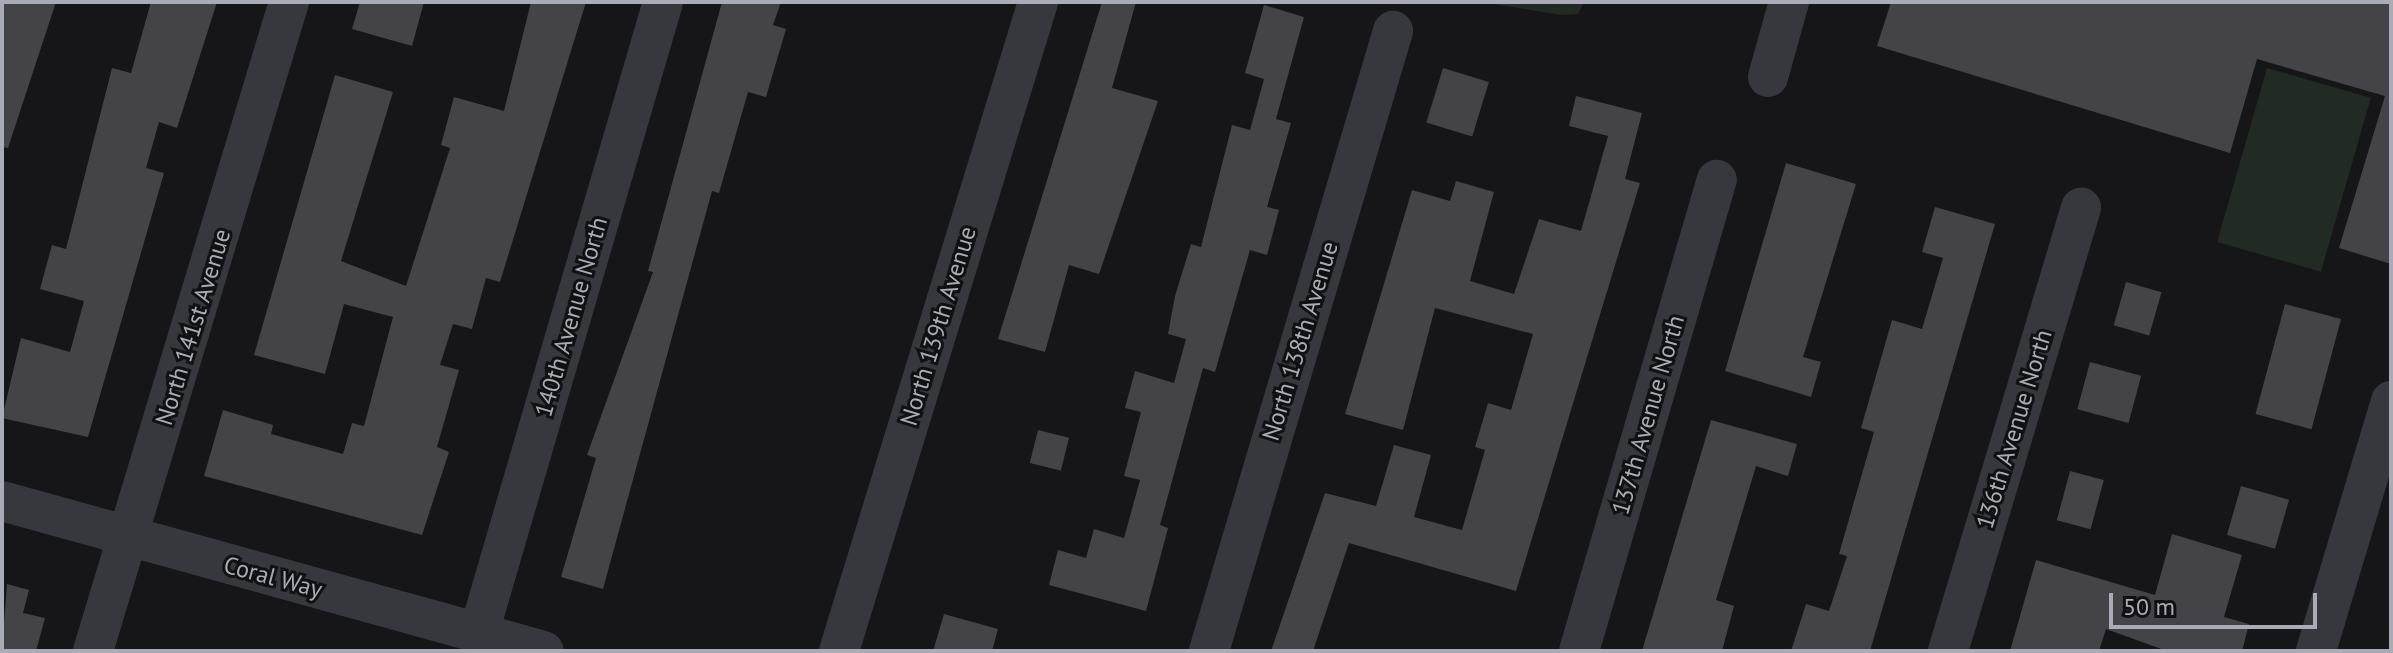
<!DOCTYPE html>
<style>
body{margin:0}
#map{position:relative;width:2393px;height:653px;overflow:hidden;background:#161618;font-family:"PT Sans",sans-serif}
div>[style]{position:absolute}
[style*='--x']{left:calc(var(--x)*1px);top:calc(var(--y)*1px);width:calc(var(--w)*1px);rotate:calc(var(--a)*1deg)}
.green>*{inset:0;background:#222a24;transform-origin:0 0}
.building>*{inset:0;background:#434348;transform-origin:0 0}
.minor>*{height:40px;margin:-20px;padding:0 20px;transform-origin:20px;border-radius:20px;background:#37383d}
span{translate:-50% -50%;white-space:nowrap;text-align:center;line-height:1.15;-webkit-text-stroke:6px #111113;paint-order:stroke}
.street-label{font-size:24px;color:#a9acb7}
.frame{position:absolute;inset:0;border:4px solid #a9acb7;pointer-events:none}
.scale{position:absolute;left:2109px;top:593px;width:208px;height:36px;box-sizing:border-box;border:4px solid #a9acb7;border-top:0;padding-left:10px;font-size:24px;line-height:28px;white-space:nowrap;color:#a9acb7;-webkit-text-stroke:6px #111113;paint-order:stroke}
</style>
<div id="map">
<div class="green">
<i style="clip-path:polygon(1482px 2px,1584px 2px,1578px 14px,1561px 15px)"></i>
<i style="left:2267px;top:68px;width:108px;height:181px;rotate:16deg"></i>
</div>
<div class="building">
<i style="clip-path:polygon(2px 2px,56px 2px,8px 148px,2px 147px)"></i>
<i style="clip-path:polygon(151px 2px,217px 2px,177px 128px,159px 122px,146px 168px,164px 173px,88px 437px,2px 418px,21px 338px,70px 352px,84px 301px,40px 289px,52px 245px,66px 249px,112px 68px,131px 73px)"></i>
<i style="clip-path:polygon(360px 2px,424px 2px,412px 46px,352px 29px)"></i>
<i style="clip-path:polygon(531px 2px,586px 2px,500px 282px,486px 278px,472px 329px,453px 324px,440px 365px,459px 370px,437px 447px,449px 452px,422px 535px,204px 476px,223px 410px,273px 425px,271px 434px,343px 454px,352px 423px,364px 426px,393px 317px,344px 304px,325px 374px,254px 355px,335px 75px,393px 92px,341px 261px,406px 286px,450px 148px,441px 145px,454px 97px,504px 111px)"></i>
<i style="clip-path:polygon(722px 2px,781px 2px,773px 25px,786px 29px,766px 97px,748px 92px,719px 193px,712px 191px,603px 589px,561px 577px,596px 458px,587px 455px,653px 272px,648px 271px)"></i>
<i style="clip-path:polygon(1102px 2px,1136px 2px,1112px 88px,1158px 101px,1099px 274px,1069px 265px,1045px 352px,998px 339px)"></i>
<i style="clip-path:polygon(1891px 2px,2391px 2px,2391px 264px,2339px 248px,2385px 96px,2257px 59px,2230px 153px,1877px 46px)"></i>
<i style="clip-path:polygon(1264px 5px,1304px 17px,1276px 119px,1291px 123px,1267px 207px,1279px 210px,1267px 255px,1250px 250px,1215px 372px,1203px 368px,1160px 525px,1168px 528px,1146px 611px,1049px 585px,1058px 550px,1086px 558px,1094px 529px,1124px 538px,1140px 480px,1124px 476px,1141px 412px,1125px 408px,1135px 371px,1174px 383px,1186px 339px,1168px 334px,1175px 296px,1191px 244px,1201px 247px,1232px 125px,1250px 130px,1264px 79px,1245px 73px)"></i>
<i style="left:1443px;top:68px;width:48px;height:57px;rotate:17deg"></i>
<i style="clip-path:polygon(1576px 96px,1642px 113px,1625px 179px,1640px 183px,1516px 591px,1349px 543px,1313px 651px,1271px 651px,1325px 493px,1376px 506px,1394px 445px,1431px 455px,1414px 517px,1462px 530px,1485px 450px,1475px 447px,1488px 403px,1511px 410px,1533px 334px,1435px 308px,1403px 430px,1345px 414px,1412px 190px,1450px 201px,1456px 181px,1494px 192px,1470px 281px,1514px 294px,1539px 219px,1581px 231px,1608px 136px,1569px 126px)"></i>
<i style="clip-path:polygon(1786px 163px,1856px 184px,1803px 357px,1821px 362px,1811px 397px,1725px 371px)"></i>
<i style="clip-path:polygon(1935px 207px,1995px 224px,1870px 651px,1791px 651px,1806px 604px,1829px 611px,1847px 556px,1839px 554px,1874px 432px,1861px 428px,1892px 320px,1922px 329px,1943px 258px,1922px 252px)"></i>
<i style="left:2126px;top:282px;width:37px;height:45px;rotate:16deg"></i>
<i style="left:2285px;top:304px;width:58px;height:114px;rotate:15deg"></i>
<i style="left:2090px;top:362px;width:53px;height:49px;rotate:15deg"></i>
<i style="clip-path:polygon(1711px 420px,1797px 444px,1788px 476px,1756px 466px,1716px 600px,1734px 606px,1722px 651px,1642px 651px)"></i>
<i style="left:1038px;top:430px;width:32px;height:34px;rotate:14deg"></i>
<i style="left:2070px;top:471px;width:35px;height:51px;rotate:15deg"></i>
<i style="left:2241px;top:486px;width:50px;height:51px;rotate:16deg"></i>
<i style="clip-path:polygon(2172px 534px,2242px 555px,2224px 617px,2249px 624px,2242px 651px,2167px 651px,2106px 629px,2099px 651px,2010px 651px,2036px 560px,2155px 595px)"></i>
<i style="clip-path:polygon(7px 584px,29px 590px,23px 613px,45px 618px,36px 651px,2px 651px)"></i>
<i style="clip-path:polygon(944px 614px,998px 629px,992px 651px,933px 651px)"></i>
</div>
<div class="minor">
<i style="--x:1768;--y:77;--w:78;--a:-74.4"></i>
<i style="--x:2;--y:501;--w:562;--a:15.47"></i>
<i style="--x:479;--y:632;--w:656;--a:-73.72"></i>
<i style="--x:93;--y:651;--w:678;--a:-73.2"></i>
<i style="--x:839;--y:651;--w:679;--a:-72.95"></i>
<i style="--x:1209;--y:651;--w:647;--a:-73.47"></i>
<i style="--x:1579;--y:651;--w:491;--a:-73.7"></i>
<i style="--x:1948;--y:651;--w:463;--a:-73.3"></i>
<i style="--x:2316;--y:651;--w:261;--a:-73.3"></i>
</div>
<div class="street-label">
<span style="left:571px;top:317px;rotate:-74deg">140th Avenue North</span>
<span style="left:938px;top:326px;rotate:-73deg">North 139th Avenue</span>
<span style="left:193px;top:327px;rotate:-73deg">North 141st Avenue</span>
<span style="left:1300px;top:341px;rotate:-73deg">North 138th Avenue</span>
<span style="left:1648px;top:415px;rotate:-74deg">137th Avenue North</span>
<span style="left:2014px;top:429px;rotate:-73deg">136th Avenue North</span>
<span style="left:273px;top:577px;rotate:15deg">Coral Way</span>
</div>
<div class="frame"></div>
<div class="scale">50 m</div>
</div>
